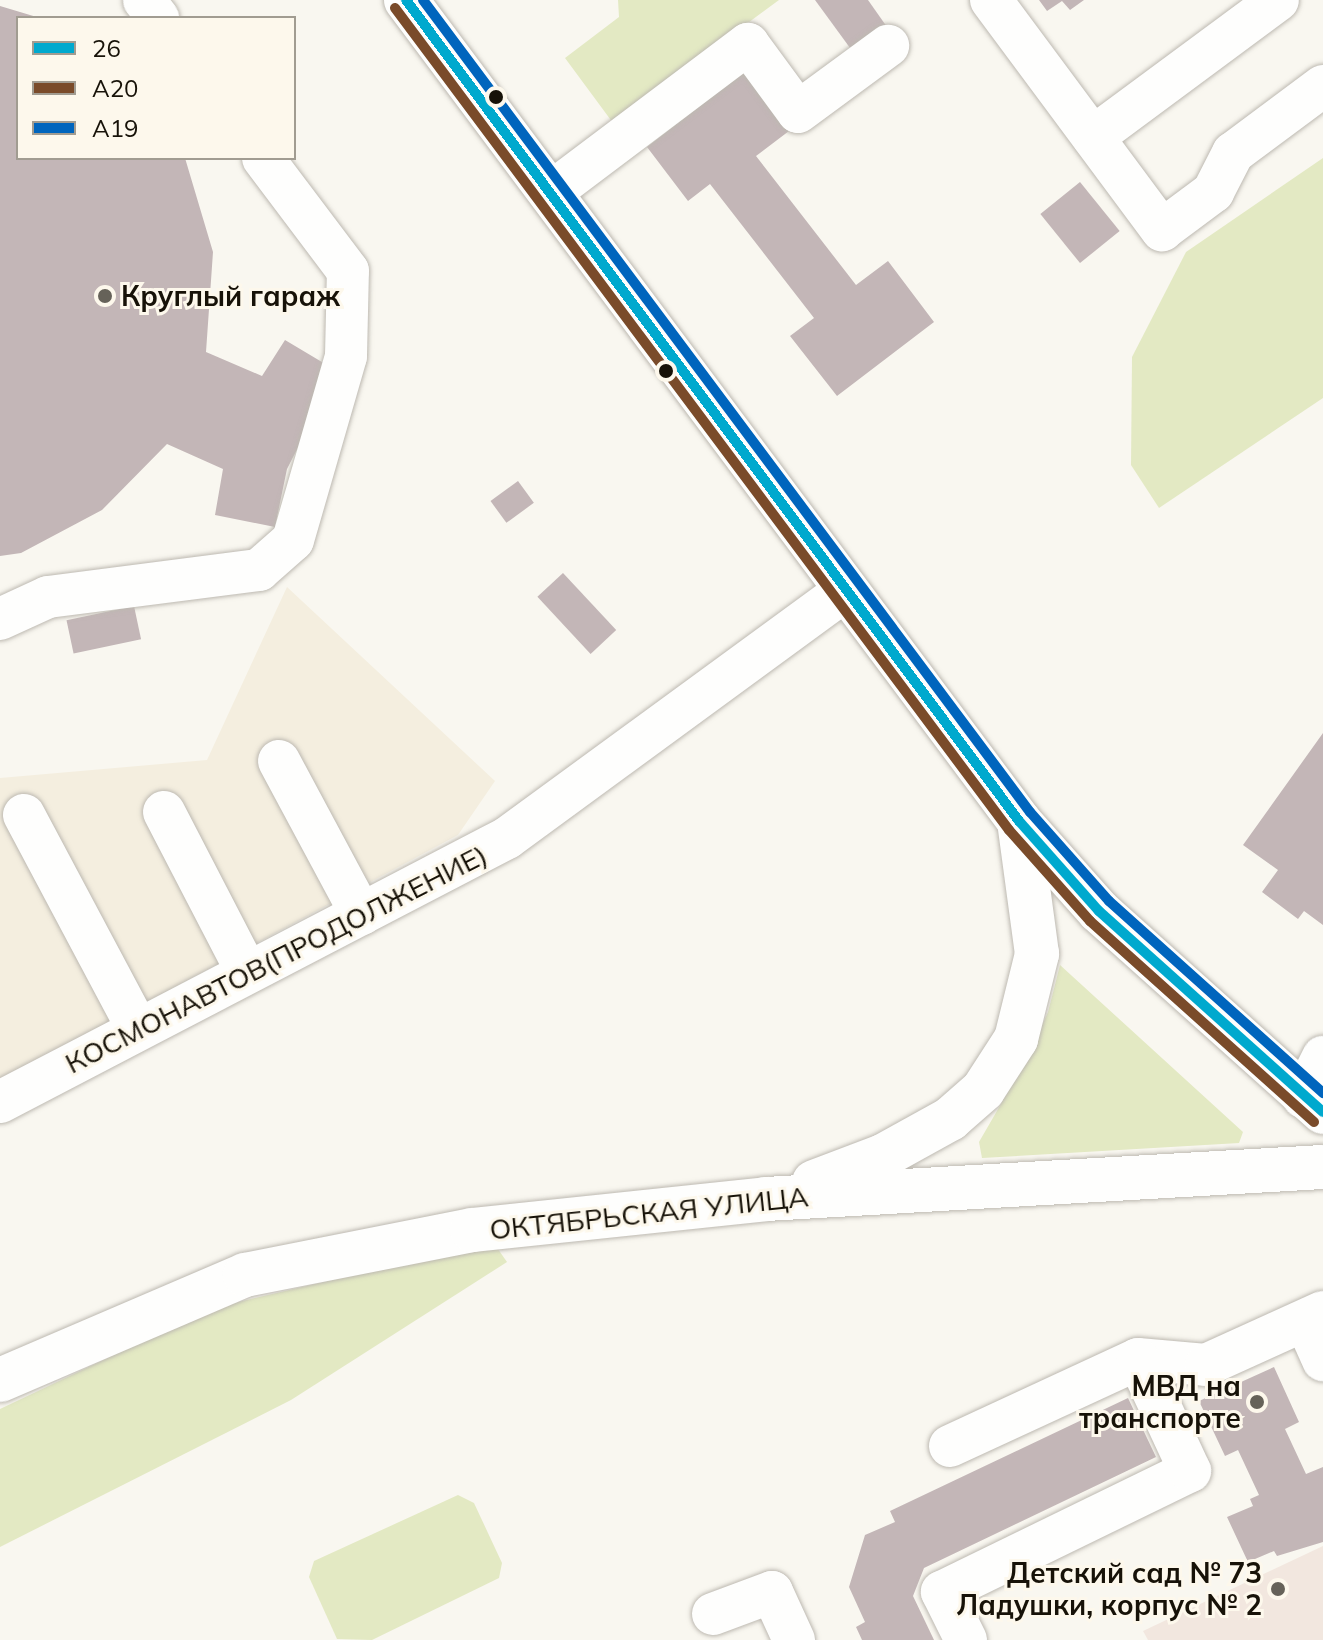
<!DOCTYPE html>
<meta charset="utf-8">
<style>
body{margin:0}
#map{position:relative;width:1323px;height:1640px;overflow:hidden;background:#f9f7f0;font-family:Mulish,sans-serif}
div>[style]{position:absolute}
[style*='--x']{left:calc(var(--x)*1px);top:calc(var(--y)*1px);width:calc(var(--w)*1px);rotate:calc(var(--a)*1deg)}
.industrial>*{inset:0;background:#f4eedf}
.education>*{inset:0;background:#f2e7df}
.green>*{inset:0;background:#e3e9c3}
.building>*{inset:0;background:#c3b6b7;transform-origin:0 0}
.roads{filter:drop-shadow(0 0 2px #bdb9b1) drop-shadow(0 0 2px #bdb9b1)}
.minor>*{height:42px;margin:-21px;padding:0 21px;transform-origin:21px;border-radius:21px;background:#fefefd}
.major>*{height:44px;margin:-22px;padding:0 22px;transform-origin:22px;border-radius:22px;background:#fefefd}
.bus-1>*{height:10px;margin:-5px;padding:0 5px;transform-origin:5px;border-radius:5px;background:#00a9ce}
.bus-2>*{height:10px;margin:-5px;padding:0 5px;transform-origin:5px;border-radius:5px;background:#7a4b2a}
.bus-3>*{height:10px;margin:-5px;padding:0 5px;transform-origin:5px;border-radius:5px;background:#0065bd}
.dots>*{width:22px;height:22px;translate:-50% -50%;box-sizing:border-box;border:4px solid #fdf8ec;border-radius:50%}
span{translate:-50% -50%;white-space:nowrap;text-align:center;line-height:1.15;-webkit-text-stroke:6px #fdf8ec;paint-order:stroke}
.poi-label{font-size:28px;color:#171208;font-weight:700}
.left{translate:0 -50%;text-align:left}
.right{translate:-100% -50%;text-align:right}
.street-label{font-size:28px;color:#171208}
.legend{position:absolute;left:16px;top:16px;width:280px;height:144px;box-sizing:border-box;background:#fdf8ec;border:2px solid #a19c91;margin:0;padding:10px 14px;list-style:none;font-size:24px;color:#171208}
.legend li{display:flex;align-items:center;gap:16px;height:40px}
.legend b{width:40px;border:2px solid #a19c91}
</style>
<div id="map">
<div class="industrial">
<i style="clip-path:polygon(287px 587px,495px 781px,458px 835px,0 1081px,0 778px,207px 760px)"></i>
</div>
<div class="education">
<i style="clip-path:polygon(1323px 1546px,1323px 1640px,1148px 1640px,1143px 1631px)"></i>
</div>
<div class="green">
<i style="clip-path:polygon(618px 0,779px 0,613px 123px,565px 58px,619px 17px)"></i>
<i style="clip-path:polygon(1323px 158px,1323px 398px,1159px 508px,1131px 465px,1132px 357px,1186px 252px)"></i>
<i style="clip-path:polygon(1060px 965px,1243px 1132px,1239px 1143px,982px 1158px,979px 1142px,1027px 1059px,1048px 1012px)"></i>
<i style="clip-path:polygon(493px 1242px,507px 1262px,291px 1400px,0 1547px,0 1409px,213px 1308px)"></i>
<i style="clip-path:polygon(458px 1495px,474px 1503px,502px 1563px,499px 1578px,372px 1640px,337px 1639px,309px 1577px,314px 1561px)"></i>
</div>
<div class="building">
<i style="clip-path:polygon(815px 0,868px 0,887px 27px,853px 52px)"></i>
<i style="clip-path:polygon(1039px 0,1084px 0,1070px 10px,1062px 1px,1047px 11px)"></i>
<i style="clip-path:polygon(0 6px,40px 18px,18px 18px,18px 158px,185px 158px,213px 252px,206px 352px,262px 376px,285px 340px,337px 371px,287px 469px,275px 527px,215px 515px,223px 469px,167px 444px,102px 510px,21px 553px,0 556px)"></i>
<i style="clip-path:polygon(744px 72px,789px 131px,756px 156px,856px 285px,888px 261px,934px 322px,837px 396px,790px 336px,814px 318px,710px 184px,688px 201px,647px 147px)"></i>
<i style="left:1080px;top:182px;width:63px;height:51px;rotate:51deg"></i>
<i style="left:518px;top:481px;width:27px;height:34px;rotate:54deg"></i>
<i style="left:563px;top:573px;width:78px;height:35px;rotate:47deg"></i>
<i style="left:134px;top:606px;width:34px;height:69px;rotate:78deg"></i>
<i style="clip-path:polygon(1323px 733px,1323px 925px,1304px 911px,1298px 919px,1262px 892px,1278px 870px,1243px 845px)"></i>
<i style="clip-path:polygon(1274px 1367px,1299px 1422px,1285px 1429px,1306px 1474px,1323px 1467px,1323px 1542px,1277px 1556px,1274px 1551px,1248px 1562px,1227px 1517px,1253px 1506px,1250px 1499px,1259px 1495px,1238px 1450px,1225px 1456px,1199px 1401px)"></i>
<i style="clip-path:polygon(1128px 1398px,1156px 1457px,924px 1568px,913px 1596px,934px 1640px,862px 1640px,856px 1627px,865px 1622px,849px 1587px,865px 1535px,895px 1522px,890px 1511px)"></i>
</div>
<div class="roads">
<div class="minor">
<i style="--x:144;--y:0;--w:23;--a:52"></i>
<i style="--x:991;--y:0;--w:287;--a:53.4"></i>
<i style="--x:1162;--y:230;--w:64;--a:-36.7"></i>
<i style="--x:1213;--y:192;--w:44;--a:-62.9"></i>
<i style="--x:1233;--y:153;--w:112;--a:-36.7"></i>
<i style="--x:1093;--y:137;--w:230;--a:-36.5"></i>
<i style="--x:550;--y:193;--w:248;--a:-37"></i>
<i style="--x:748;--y:44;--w:84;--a:53.7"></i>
<i style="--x:798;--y:112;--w:112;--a:-36.3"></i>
<i style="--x:0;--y:619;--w:53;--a:-24.6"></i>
<i style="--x:48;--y:597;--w:213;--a:-7.3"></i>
<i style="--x:259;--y:570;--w:45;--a:-41.4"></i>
<i style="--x:293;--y:540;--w:191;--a:-73.9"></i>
<i style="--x:346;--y:356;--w:85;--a:-88.7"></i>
<i style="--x:348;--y:271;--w:141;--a:-127"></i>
<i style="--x:279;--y:761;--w:174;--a:61.8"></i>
<i style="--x:164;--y:812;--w:180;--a:62.6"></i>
<i style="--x:24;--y:815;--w:242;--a:62"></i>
<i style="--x:1303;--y:1097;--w:45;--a:-63.4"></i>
<i style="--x:0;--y:1102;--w:572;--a:-27.51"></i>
<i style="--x:507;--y:838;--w:421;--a:-36.2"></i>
<i style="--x:1306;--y:1322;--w:42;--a:65.9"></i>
<i style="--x:950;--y:1446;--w:207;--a:-24.8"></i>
<i style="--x:1138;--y:1359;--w:68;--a:5"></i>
<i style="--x:1206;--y:1365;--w:128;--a:-24.4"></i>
<i style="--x:713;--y:1614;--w:63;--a:-20.4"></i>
<i style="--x:772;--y:1592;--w:53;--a:65.4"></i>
<i style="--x:966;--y:1640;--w:54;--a:-116.6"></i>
<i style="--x:942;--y:1592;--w:276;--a:-26"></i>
<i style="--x:1190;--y:1471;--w:123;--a:-114.9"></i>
</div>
<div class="major">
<i style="--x:406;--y:0;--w:1025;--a:53.25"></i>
<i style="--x:1019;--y:821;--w:120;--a:48.4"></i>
<i style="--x:1099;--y:911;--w:301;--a:41.9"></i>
<i style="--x:814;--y:1182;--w:74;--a:-20.6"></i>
<i style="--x:883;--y:1156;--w:77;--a:-28.9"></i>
<i style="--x:950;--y:1119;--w:44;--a:-41.3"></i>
<i style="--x:983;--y:1090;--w:61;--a:-57.1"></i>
<i style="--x:1016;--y:1039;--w:88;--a:-76.1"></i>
<i style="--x:1037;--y:954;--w:134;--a:-97.7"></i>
<i style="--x:0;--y:1380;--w:267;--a:-23.2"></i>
<i style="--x:245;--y:1275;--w:231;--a:-11.2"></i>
<i style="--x:472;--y:1230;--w:296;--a:-6"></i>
<i style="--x:766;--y:1199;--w:558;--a:-3.29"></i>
</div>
</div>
<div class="bus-1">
<i style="--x:406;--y:0;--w:1025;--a:53.25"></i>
<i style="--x:1019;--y:821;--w:120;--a:48.4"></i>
<i style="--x:1099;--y:911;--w:301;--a:41.9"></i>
</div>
<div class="bus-2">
<i style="--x:395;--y:8;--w:1026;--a:53.24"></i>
<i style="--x:1009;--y:830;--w:122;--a:48.3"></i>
<i style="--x:1090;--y:921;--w:301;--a:41.9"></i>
</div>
<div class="bus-3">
<i style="--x:423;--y:0;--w:1014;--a:53.22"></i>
<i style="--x:1030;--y:812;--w:119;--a:48.4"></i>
<i style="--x:1109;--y:901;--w:288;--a:41.9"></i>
</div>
<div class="dots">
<i style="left:496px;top:97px;background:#171208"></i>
<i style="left:105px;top:296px;background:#666259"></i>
<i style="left:666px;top:371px;background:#171208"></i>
<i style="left:1257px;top:1402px;background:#666259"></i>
<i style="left:1278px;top:1589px;background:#666259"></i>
</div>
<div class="poi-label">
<span class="left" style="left:121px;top:296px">Круглый гараж</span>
<span class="right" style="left:1241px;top:1402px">МВД на<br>транспорте</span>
<span class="right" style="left:1262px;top:1589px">Детский сад № 73<br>Ладушки, корпус № 2</span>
</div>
<div class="street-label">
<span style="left:276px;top:959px;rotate:-27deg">КОСМОНАВТОВ(ПРОДОЛЖЕНИЕ)</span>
<span style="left:649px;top:1213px;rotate:-6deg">ОКТЯБРЬСКАЯ УЛИЦА</span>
</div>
<ul class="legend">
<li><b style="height:10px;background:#00a9ce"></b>26</li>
<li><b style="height:10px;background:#7a4b2a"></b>А20</li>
<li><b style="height:10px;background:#0065bd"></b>A19</li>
</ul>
</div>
